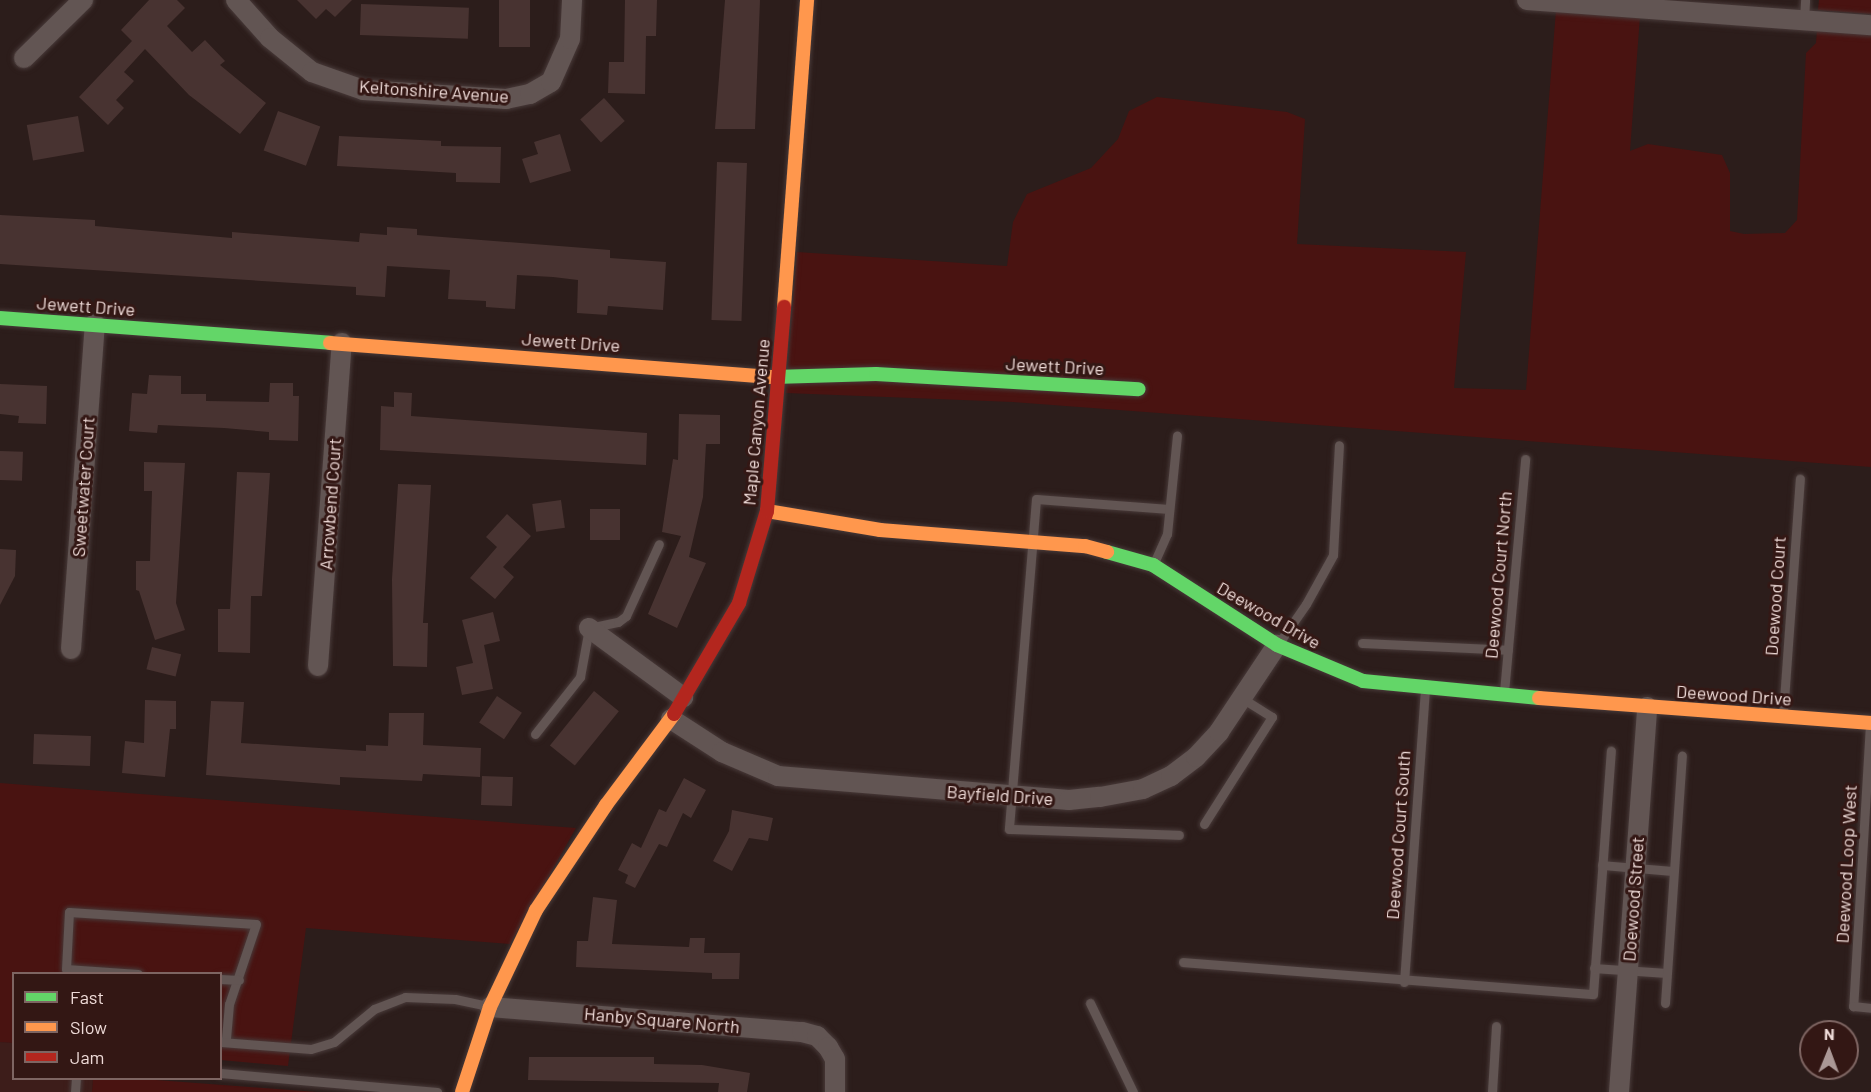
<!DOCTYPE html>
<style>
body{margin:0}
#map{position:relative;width:1871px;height:1092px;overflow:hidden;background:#2c1d1b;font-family:Barlow,sans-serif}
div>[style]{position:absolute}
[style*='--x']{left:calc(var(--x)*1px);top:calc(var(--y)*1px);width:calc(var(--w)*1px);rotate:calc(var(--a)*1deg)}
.built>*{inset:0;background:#3d1d1a}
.green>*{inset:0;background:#491311}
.building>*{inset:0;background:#483331;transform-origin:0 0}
.roads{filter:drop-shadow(0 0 2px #483a39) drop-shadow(0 0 2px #483a39)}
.lane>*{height:9px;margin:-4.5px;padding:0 4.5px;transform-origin:4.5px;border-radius:4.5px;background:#625553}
.street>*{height:20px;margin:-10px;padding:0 10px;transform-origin:10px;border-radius:10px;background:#625553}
.fast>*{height:14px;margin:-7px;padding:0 7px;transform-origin:7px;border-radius:7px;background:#63d668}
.slow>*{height:14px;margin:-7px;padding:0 7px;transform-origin:7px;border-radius:7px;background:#ff974d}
.jam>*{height:14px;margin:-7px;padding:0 7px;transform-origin:7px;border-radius:7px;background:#b3261e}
span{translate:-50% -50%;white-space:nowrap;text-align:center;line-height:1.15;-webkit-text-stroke:6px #331714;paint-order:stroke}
.street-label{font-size:18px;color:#efdbd8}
.legend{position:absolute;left:12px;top:972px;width:210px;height:108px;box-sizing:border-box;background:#331714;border:2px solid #7e6562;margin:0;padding:8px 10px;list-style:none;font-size:18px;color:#efdbd8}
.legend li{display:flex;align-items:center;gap:12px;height:30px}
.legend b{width:30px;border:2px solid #7e6562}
.north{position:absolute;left:1799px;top:1020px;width:60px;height:60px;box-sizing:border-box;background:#331714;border:2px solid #7e6562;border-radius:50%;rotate:1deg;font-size:16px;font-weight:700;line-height:24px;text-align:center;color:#efdbd8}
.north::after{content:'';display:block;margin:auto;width:21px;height:27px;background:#ab9896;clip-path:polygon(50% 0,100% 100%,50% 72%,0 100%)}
</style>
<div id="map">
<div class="built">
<i style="clip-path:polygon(0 1042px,13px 1043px,14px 1078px,93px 1079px,92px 1092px,0 1092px)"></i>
</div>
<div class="green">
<i style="clip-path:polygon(1819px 0,1871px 0,1871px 14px,1818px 10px)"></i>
<i style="clip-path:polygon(1556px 10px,1640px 16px,1630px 151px,1648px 144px,1722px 155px,1730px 173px,1730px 231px,1744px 234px,1785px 233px,1797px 220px,1806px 53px,1816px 43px,1817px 30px,1871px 34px,1871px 467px,1013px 402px,786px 393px,797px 252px,1007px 266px,1013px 222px,1027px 194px,1091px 168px,1118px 139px,1129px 111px,1157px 97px,1287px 112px,1305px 119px,1297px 244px,1466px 252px,1454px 388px,1526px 390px)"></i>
<i style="clip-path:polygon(0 783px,576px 828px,510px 944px,306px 928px,288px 1066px,221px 1060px,220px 974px,14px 974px,13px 1043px,0 1042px)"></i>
<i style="clip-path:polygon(93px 1079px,143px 1079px,317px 1092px,92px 1092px)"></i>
</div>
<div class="building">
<i style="clip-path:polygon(149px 0,177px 0,185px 8px,167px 26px,192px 52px,205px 40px,225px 61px,220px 65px,266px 103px,240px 134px,189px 95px,145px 49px,124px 72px,134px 81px,116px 100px,124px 108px,108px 125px,79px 97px,132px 41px,121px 30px)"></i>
<i style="clip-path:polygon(297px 0,352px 0,335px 17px,326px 9px,316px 19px)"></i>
<i style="left:499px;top:0;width:31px;height:47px"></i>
<i style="clip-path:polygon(625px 0,657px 0,656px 36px,646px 36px,645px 94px,608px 93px,609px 62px,624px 62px)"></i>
<i style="clip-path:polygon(725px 0,760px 0,755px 129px,715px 129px)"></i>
<i style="left:361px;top:4px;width:108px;height:31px;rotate:2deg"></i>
<i style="left:604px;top:98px;width:31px;height:32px;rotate:48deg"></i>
<i style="left:278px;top:111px;width:45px;height:42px;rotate:20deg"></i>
<i style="left:78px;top:116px;width:36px;height:52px;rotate:80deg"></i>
<i style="clip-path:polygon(560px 134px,571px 171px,530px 183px,522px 159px,538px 154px,534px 142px)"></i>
<i style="clip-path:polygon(339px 136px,441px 141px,441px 146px,501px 147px,500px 183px,456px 182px,456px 173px,337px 166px)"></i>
<i style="left:717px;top:162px;width:30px;height:158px;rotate:2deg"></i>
<i style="clip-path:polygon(0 215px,95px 220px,95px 226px,232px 238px,232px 232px,359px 242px,360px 233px,387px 235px,387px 227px,417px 229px,417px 235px,610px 250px,610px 258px,666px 262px,663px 310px,608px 306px,607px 315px,577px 313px,578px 280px,553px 277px,517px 275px,515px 309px,486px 307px,486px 301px,448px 299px,450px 270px,387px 266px,385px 297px,356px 295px,356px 287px,0 264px)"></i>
<i style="clip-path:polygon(149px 375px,181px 376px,181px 394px,206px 394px,206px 401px,269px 402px,270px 383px,293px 383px,293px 396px,299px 396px,298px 441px,269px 440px,269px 432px,224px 428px,158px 425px,157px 433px,129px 431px,132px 393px,147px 394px)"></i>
<i style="clip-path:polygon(0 384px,47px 386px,46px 424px,18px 423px,19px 416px,0 414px)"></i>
<i style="clip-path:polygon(394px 392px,412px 393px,411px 416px,647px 433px,646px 465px,380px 450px,381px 406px,394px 407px)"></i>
<i style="clip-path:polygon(679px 414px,720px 415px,720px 444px,706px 444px,703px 497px,689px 557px,706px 563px,677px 628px,648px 614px,681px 536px,662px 532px,673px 459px,678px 460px)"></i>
<i style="left:0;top:451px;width:23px;height:29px;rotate:2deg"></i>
<i style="clip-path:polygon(144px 462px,185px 463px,176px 603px,185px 630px,155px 640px,139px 591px,136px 590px,136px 561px,150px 561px,152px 491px,144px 491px)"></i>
<i style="clip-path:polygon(237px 472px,270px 473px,262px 596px,251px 596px,250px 653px,218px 652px,218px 609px,230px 609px)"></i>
<i style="clip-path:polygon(398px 484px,431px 485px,423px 623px,428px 623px,427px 667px,393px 666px,392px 579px)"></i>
<i style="left:561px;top:500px;width:28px;height:29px;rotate:82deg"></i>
<i style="left:590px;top:509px;width:30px;height:31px"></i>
<i style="clip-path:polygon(507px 514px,531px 536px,503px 567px,514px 577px,495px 599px,470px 578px,497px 547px,486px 537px)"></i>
<i style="clip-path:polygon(0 549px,16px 550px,15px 576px,0 605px)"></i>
<i style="clip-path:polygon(493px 612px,500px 641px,484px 645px,493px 689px,462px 695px,456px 667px,473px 663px,462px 620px)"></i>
<i style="left:152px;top:647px;width:30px;height:23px;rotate:14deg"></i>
<i style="left:594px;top:691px;width:32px;height:70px;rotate:39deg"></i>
<i style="left:497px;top:696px;width:30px;height:32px;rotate:34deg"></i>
<i style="clip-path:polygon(145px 700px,176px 701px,176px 729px,170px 729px,165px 777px,122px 773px,125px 741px,144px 743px)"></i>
<i style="clip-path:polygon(211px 701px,244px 702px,241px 743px,366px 751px,366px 745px,388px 746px,389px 713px,424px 713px,423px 745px,481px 748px,480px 777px,423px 774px,422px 781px,340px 777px,340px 785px,206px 775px)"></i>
<i style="left:34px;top:734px;width:57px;height:30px;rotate:2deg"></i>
<i style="left:482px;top:776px;width:31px;height:29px;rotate:2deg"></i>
<i style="clip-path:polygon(684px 778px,706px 790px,691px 818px,683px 813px,667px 847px,659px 844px,635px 888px,625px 883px,628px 875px,618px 870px,632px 843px,641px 848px,659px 809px,666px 812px)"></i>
<i style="clip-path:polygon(732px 810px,773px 818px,768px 841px,749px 838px,732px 871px,713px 861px,729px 831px)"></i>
<i style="clip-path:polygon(593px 897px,617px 900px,612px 944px,689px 947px,690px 938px,705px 938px,704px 953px,740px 953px,739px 979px,712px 979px,712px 973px,576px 967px,577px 941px,588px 941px)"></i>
<i style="clip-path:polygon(529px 1057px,654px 1057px,654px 1064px,702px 1065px,750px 1073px,747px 1092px,718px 1092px,719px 1083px,528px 1080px)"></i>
</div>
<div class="roads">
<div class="lane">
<i style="--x:1804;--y:21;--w:21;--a:-87"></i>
<i style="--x:1169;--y:509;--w:133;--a:-175.7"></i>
<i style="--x:1036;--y:499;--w:331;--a:94.7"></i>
<i style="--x:1009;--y:829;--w:170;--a:2"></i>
<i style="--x:1154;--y:563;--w:32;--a:-66"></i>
<i style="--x:1167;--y:534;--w:99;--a:-84.2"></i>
<i style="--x:1279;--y:643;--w:47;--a:-55.3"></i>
<i style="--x:1306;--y:604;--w:56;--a:-61.1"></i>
<i style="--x:1333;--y:555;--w:110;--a:-86.9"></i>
<i style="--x:1362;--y:643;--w:146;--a:2.7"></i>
<i style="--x:1504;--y:692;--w:234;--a:-84.8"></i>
<i style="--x:1783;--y:714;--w:236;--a:-85.9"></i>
<i style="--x:1870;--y:724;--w:283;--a:93.4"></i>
<i style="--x:1853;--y:1006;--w:18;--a:6"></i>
<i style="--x:535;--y:734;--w:73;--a:-51.7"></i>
<i style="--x:580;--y:677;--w:50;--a:-79.6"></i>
<i style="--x:589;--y:628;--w:30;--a:-12"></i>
<i style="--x:618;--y:622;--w:10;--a:-37"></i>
<i style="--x:626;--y:616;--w:79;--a:-65.4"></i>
<i style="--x:1204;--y:824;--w:127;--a:-57.6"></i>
<i style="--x:1272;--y:717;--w:36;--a:-148"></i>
<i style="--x:1602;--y:865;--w:72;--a:4.8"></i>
<i style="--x:1183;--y:962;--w:411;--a:4.5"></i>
<i style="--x:1593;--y:994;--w:244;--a:-85.8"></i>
<i style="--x:1594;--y:968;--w:72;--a:4"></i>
<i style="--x:138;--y:974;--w:72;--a:-176"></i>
<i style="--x:66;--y:969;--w:57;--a:-87"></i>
<i style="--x:69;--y:912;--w:187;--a:3.7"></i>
<i style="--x:256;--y:924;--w:84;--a:108.6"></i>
<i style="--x:229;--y:1004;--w:38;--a:95"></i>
<i style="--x:220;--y:979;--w:19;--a:3"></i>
<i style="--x:1404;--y:982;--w:292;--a:-85.9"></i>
<i style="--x:1090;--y:1003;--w:99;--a:64.2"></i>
<i style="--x:1665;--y:1003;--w:248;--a:-86.1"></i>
<i style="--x:221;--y:1042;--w:90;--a:4.4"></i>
<i style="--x:311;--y:1049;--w:24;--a:-17"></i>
<i style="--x:334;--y:1042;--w:52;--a:-39.5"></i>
<i style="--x:374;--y:1009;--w:33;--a:-21"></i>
<i style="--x:405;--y:997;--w:50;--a:2.3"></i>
<i style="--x:455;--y:999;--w:34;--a:12"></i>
<i style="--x:220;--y:1073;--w:218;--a:5"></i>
<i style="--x:75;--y:1092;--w:14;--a:-86"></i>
<i style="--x:1492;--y:1092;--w:66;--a:-86.5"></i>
</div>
<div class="street">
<i style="--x:236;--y:0;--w:51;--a:48.2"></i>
<i style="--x:270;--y:38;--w:54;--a:39"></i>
<i style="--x:312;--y:72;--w:54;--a:19.4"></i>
<i style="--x:363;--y:90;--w:143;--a:3.6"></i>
<i style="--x:506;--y:99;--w:25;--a:-12"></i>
<i style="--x:530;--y:94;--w:24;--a:-30"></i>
<i style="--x:551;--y:82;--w:47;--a:-66.2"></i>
<i style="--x:570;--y:39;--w:39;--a:-87"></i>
<i style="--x:1527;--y:0;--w:345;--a:4.2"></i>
<i style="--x:24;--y:58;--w:83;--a:-44.5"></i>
<i style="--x:589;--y:628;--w:117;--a:36.3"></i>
<i style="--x:71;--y:649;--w:326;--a:-85.8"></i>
<i style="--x:318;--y:666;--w:324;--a:-85.8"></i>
<i style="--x:671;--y:719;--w:61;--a:32.9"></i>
<i style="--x:722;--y:752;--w:61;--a:23.2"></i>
<i style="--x:778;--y:776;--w:292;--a:4.7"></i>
<i style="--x:1069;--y:800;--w:31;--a:-6"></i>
<i style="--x:1100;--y:797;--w:44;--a:-10.5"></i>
<i style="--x:1143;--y:789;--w:31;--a:-25"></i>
<i style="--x:1171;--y:776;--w:31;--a:-37"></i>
<i style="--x:1196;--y:757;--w:34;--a:-47"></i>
<i style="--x:1219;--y:732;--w:105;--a:-56.3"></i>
<i style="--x:490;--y:1007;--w:313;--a:4.6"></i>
<i style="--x:802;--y:1032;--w:16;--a:15"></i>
<i style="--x:817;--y:1036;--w:16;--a:45"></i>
<i style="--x:828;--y:1047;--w:14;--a:60"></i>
<i style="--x:835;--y:1059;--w:33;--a:90"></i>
<i style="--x:1619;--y:1092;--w:386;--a:-85.8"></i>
</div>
<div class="fast">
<i style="--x:0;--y:318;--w:331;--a:4.3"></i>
<i style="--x:774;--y:377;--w:102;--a:-1.7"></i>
<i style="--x:876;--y:374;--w:263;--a:3.3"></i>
<i style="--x:1107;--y:552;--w:48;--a:15.8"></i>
<i style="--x:1153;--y:565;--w:148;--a:32.8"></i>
<i style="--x:1277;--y:645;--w:93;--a:22.7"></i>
<i style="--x:1363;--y:681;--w:177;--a:5.5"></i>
</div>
<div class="slow">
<i style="--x:784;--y:307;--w:308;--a:-85.7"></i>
<i style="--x:330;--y:343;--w:445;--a:4.4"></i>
<i style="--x:767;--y:511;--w:115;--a:9.5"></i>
<i style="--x:880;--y:530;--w:206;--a:4.5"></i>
<i style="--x:1085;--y:546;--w:23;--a:15"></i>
<i style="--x:1539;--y:698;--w:333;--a:4.3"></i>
<i style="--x:462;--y:1092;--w:89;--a:-71.8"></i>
<i style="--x:490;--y:1007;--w:107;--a:-64.6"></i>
<i style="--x:536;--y:910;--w:126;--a:-56.3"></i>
<i style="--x:606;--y:805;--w:114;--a:-53.2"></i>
</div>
<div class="jam">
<i style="--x:674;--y:714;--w:129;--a:-59.6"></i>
<i style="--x:739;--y:603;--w:96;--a:-73.1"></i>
<i style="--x:767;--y:511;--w:205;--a:-85.2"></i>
</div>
</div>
<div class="street-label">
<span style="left:434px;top:91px;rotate:4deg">Keltonshire Avenue</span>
<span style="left:86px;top:306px;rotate:4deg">Jewett Drive</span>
<span style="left:571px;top:342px;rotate:4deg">Jewett Drive</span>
<span style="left:1055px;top:366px;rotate:3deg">Jewett Drive</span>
<span style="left:756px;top:422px;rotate:-85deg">Maple Canyon Avenue</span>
<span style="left:83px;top:487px;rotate:-86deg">Sweetwater Court</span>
<span style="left:330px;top:504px;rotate:-86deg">Arrowbend Court</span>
<span style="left:1498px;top:575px;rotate:-85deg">Deewood Court North</span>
<span style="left:1775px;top:596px;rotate:-86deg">Doewood Court</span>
<span style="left:1269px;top:615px;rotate:30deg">Deewood Drive</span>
<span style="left:1734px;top:695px;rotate:4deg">Deewood Drive</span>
<span style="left:1000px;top:795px;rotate:4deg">Bayfield Drive</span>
<span style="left:1398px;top:835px;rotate:-86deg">Deewood Court South</span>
<span style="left:1846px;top:864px;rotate:-87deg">Deewood Loop West</span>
<span style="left:1633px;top:899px;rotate:-86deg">Doewood Street</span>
<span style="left:662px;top:1020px;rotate:5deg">Hanby Square North</span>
</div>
<ul class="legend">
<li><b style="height:8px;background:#63d668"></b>Fast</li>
<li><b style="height:8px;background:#ff974d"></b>Slow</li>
<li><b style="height:8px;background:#b3261e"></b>Jam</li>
</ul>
<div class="north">N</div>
</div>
